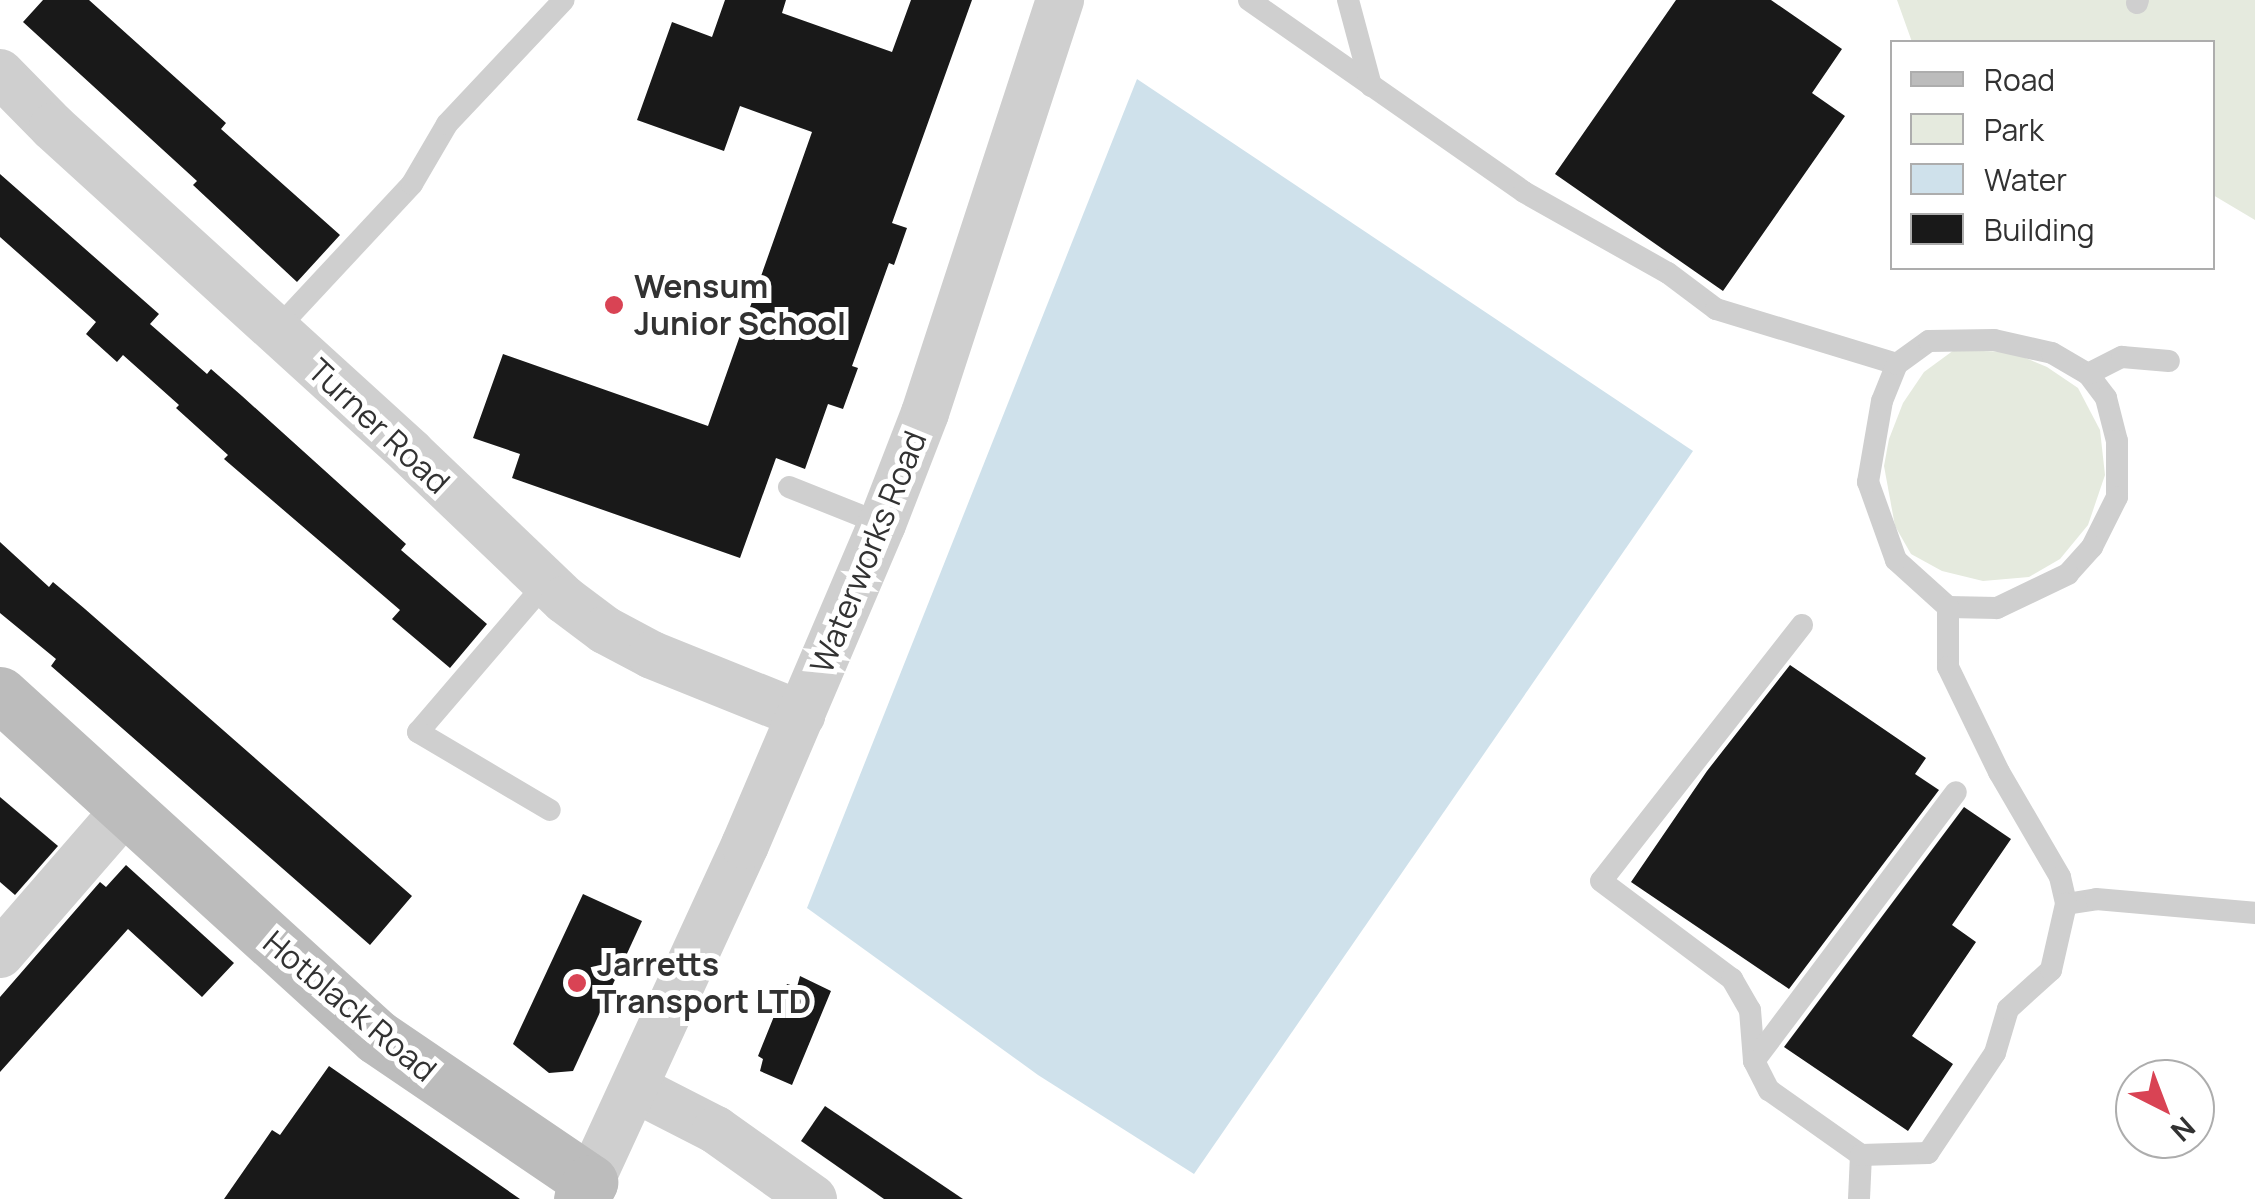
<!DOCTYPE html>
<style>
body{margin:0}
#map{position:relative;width:2255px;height:1199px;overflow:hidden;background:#fff;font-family:Manrope,sans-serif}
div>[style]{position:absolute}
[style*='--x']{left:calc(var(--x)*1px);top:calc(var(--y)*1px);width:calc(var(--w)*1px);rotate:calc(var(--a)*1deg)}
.green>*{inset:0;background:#e5eade}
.water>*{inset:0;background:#cfe1eb}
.building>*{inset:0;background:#191919}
.lane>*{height:22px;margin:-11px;padding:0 11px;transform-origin:11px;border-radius:11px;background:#cfcfcf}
.street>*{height:48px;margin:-24px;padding:0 24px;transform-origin:24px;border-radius:24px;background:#cfcfcf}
.secondary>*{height:55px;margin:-27.5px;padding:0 27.5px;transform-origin:27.5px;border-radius:27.5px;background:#bcbcbc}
.dots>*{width:28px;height:28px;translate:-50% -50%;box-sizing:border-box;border:5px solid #fff;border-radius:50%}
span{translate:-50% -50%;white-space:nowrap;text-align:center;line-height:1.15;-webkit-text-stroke:10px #fff;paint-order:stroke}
.poi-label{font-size:32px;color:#323232;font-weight:700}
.left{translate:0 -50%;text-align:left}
.street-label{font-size:32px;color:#323232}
.legend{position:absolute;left:1890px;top:40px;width:325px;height:230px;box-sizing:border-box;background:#fff;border:2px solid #adadad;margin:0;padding:12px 18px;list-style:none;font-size:30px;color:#323232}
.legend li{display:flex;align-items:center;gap:20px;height:50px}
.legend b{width:50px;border:2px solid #adadad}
.north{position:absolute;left:2115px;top:1059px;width:100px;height:100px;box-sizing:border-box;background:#fff;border:2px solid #adadad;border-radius:50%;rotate:138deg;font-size:28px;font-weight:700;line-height:40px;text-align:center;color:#323232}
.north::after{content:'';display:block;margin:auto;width:35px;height:45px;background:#d94354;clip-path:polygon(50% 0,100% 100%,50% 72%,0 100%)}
</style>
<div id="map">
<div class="green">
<i style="clip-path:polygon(1897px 0,2255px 0,2255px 220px,2213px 195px,2212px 42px,1912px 42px)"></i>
<i style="clip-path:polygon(1954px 350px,2011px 352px,2047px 367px,2078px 388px,2100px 430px,2105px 475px,2088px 525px,2060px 559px,2029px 577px,1983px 581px,1942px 571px,1911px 554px,1895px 526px,1884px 466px,1889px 439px,1903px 403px,1924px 372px)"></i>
</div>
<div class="water">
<i style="clip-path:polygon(1137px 79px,1693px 451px,1194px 1174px,1038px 1075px,807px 908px)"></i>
</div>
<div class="building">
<i style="clip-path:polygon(43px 0,89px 0,226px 123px,221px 129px,340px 235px,297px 282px,193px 185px,197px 181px,23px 22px)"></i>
<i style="clip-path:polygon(725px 0,786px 0,782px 13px,892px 52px,911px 0,972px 0,892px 223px,907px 228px,894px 265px,889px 263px,852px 366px,858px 368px,843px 409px,828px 404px,805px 469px,776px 458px,740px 558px,512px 478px,520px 454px,473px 438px,503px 354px,708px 426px,812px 132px,740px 106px,724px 151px,637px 120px,672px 22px,712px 37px)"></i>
<i style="clip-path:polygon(1676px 0,1771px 0,1842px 49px,1812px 93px,1845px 116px,1723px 291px,1555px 174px)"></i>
<i style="clip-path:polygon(0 174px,159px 314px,150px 324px,207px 374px,211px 369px,242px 396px,406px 544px,401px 550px,487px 624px,450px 668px,392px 619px,400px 610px,224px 459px,228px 455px,176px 408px,179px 405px,123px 355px,117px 362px,86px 334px,96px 322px,0 237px)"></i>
<i style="clip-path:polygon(0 542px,49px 587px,53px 582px,85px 609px,412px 896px,370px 945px,51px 666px,56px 659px,0 613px)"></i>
<i style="clip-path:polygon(1790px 665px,1926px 758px,1915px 774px,1939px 790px,1789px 989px,1631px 882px,1707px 771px)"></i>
<i style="clip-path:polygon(0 797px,58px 846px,15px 895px,0 882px)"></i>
<i style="clip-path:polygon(1964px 807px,2011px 839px,1952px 925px,1976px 942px,1912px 1036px,1953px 1064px,1908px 1131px,1784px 1047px)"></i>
<i style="clip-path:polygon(126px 865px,234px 963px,202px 997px,128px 929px,0 1072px,0 997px,100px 882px,106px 887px)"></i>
<i style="clip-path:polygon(583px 894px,642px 921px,573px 1071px,549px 1073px,513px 1044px)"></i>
<i style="clip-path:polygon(800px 976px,831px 991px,792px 1085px,760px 1071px,763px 1059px,758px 1056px,787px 984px,797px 987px)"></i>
<i style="clip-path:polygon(329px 1066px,520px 1199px,224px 1199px,272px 1130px,280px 1135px)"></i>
<i style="clip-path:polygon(825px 1106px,963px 1199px,884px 1199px,801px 1141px)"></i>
</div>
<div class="lane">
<i style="--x:1249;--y:0;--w:335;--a:34.9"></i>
<i style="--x:1524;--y:192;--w:165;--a:29.4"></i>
<i style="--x:1668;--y:273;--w:60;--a:36.9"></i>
<i style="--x:1716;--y:309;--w:189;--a:16.9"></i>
<i style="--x:1348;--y:0;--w:89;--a:75"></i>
<i style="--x:2137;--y:3;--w:3;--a:-72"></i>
<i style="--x:275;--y:331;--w:201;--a:-47"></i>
<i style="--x:412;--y:184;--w:69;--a:-59.7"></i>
<i style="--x:447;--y:124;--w:170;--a:-46.7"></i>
<i style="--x:1994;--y:340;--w:59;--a:12.6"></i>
<i style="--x:2052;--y:353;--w:42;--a:30.3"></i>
<i style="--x:2088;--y:374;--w:30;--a:53"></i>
<i style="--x:2106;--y:398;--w:44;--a:75.7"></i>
<i style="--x:2117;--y:441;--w:56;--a:90"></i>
<i style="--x:2117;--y:497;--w:56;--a:116.6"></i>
<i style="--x:2092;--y:547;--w:36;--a:132"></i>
<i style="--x:2068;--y:574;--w:79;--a:154.4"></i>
<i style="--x:1997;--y:608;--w:49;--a:-178.8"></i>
<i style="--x:1948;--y:607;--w:70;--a:-137.9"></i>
<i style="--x:1896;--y:560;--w:83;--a:-109.7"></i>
<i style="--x:1868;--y:482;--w:82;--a:-80.2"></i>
<i style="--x:1882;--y:401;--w:40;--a:-68"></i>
<i style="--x:1897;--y:364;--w:39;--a:-36"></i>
<i style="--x:1929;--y:341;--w:65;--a:-0.9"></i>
<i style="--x:2088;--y:374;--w:38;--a:-27"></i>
<i style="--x:2122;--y:357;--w:47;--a:4.9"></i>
<i style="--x:789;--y:487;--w:100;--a:21.7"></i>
<i style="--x:545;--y:584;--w:195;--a:130.6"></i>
<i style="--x:418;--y:732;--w:153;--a:30.6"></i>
<i style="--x:1948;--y:607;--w:60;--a:90"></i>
<i style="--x:1948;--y:667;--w:117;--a:64.1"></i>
<i style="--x:1999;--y:772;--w:121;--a:59.8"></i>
<i style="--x:2060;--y:877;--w:28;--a:77"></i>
<i style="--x:2066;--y:904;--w:30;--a:-9"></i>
<i style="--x:2096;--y:899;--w:160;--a:5"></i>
<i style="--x:1802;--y:625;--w:325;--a:128.1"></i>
<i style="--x:1601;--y:881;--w:164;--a:36.8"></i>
<i style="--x:1732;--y:979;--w:36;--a:60"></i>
<i style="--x:1750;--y:1010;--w:51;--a:85.5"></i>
<i style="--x:1754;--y:1061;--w:336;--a:-53.1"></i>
<i style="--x:1754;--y:1061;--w:33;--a:63"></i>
<i style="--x:1769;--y:1090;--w:113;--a:35.2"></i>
<i style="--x:1859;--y:1199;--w:44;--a:-87.4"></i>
<i style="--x:1861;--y:1155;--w:67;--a:-1.7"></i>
<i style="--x:1928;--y:1153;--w:120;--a:-56.2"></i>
<i style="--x:1995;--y:1053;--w:46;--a:-73.5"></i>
<i style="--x:2008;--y:1009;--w:58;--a:-42.2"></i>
<i style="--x:2051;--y:970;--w:68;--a:-77.2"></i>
</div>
<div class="street">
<i style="--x:0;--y:73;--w:76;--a:45.5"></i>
<i style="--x:53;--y:127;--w:484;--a:42.3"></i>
<i style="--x:411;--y:453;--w:213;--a:43.7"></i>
<i style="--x:565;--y:600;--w:50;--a:36.9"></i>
<i style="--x:605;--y:630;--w:53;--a:28"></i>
<i style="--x:652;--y:655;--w:161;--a:21.9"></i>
<i style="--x:0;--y:954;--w:194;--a:-49"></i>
<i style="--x:636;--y:1089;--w:90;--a:27.1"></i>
<i style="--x:716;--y:1130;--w:119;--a:35.4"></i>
<i style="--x:590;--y:1182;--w:371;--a:-65.3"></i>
<i style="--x:745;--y:845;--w:349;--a:-66.9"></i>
<i style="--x:882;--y:524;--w:119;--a:-68.8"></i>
<i style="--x:925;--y:413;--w:435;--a:-71.9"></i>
</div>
<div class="secondary">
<i style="--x:0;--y:694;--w:510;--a:42.3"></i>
<i style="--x:377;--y:1037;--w:258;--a:34.2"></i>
<i style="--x:590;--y:1182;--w:19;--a:118"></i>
</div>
<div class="dots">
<i style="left:614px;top:305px;background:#d94354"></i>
<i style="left:577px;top:983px;background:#d94354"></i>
</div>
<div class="poi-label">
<span class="left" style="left:634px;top:305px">Wensum<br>Junior School</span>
<span class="left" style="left:597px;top:983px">Jarretts<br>Transport LTD</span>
</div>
<div class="street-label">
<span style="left:379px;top:426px;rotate:43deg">Turner Road</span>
<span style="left:868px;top:552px;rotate:-68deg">Waterworks Road</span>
<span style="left:350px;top:1006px;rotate:40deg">Hotblack Road</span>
</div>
<ul class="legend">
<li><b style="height:12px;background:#bcbcbc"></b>Road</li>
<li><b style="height:28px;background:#e5eade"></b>Park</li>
<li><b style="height:28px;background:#cfe1eb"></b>Water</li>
<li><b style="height:28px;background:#191919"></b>Building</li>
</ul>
<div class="north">N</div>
</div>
